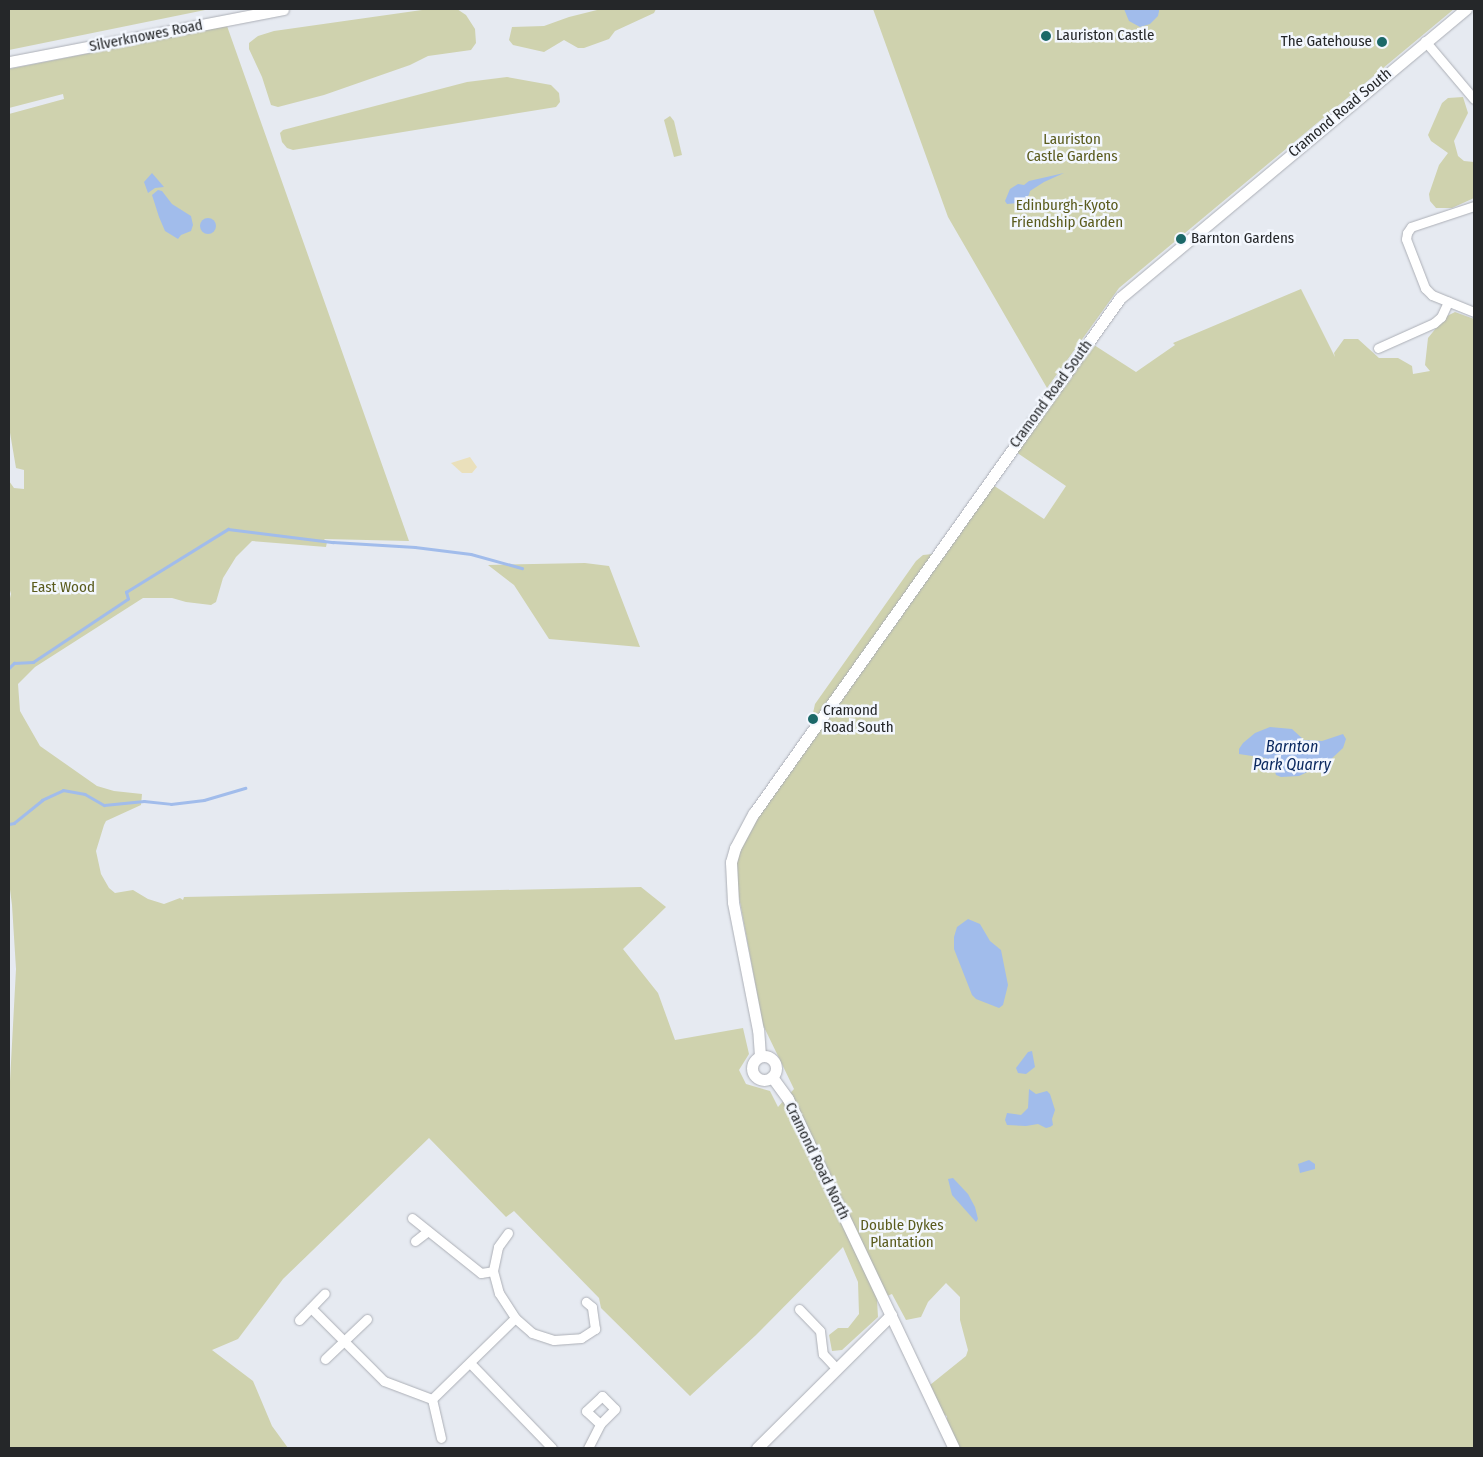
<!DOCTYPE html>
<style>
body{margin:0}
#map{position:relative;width:1483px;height:1457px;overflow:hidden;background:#e6eaf1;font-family:"Fira Sans Condensed",sans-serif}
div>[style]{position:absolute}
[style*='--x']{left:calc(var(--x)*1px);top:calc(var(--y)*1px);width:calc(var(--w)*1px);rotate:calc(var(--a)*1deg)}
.green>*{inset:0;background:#cfd2ae}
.sand>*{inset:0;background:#eae0bb}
.water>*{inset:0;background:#a1bceb}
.round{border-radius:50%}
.stream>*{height:2.5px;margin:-1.25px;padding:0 1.25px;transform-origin:1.25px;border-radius:1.25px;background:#a1bceb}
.roads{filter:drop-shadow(0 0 1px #acafb6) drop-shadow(0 0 1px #acafb6)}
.minor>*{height:9px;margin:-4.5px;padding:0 4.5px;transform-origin:4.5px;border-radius:4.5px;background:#fff}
.tertiary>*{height:11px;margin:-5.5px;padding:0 5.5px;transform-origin:5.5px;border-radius:5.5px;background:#fff}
.tertiary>.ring{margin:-5.5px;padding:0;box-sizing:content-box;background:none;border:11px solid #fff;border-radius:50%}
.dots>*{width:14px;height:14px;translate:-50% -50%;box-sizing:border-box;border:2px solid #f3f7fe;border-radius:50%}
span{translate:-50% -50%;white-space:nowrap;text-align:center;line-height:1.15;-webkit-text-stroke:5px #f3f7fe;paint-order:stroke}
.street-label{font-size:15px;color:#252729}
.poi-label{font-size:15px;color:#252729}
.left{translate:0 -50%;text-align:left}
.right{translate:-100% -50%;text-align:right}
.park-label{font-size:15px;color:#5a5b1d}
.water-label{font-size:16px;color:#0b2960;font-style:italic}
.frame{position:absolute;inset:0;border:10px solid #252729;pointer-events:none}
</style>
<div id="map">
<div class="green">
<i style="clip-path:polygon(9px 9px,210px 9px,9px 50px)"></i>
<i style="clip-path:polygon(429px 9px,457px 9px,466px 15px,475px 29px,476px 43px,471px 50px,428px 56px,410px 65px,324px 95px,278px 107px,271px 105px,262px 77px,249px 49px,249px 43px,258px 36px,274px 31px)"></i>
<i style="clip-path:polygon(601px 9px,656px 9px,654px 13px,615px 31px,609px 39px,584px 48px,578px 48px,564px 40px,544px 52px,513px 45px,509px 40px,512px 27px,544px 26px,569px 17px)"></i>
<i style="clip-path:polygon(873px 9px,1454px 9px,1119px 288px,1047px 388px,948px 217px)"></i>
<i style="clip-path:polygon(227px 26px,409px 541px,324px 539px,327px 542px,326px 547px,252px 541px,236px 557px,223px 578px,216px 602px,211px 605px,186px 602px,172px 598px,143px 598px,35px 667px,18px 684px,20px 711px,40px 746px,97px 786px,114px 791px,142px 794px,141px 805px,106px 821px,104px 825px,96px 851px,101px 874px,109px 888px,115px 893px,133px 890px,148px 899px,164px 904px,180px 898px,183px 900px,184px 897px,641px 887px,666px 907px,623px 949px,658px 993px,675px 1040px,743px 1028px,749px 1054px,739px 1070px,746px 1084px,770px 1091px,778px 1107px,794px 1089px,763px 1025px,737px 886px,736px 849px,819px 724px,813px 713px,815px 704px,916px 561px,923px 555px,943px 553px,993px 485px,1044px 519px,1066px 486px,1016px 452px,1094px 345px,1136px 372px,1175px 345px,1173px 343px,1301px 289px,1335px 357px,1334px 353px,1344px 339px,1358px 339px,1379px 358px,1398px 358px,1412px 366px,1413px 374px,1430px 371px,1425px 365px,1428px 338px,1445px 317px,1455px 312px,1474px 319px,1474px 1448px,959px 1448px,946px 1422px,947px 1416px,944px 1415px,930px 1385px,966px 1356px,968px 1350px,960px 1320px,960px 1297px,946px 1283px,928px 1302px,921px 1317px,906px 1320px,892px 1294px,877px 1300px,878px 1317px,842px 1350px,832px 1351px,829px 1335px,838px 1328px,848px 1328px,859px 1314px,858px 1282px,843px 1247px,756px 1335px,690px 1396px,601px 1308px,599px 1298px,514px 1211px,506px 1217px,429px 1138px,283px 1279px,238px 1339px,212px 1350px,253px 1381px,272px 1426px,288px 1448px,9px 1448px,9px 1100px,16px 969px,12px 905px,9px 882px,9px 602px,11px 594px,9px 587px,9px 481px,14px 488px,24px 489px,24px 470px,16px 468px,9px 427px,9px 114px,64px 99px,63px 94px,9px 108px,9px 69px)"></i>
<i style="clip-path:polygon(507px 77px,551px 85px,559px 93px,560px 102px,556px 107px,293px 150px,287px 148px,282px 142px,280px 133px,283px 130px,467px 82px)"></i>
<i style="clip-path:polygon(1463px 97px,1468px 113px,1454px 141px,1458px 156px,1464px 161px,1474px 162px,1474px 198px,1452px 208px,1436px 208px,1430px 201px,1429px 194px,1439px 165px,1448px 153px,1431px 141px,1428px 135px,1442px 103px,1448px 98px)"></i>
<i style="clip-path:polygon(670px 116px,674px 121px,682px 155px,674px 157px,664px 120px)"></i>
<i style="clip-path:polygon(585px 563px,609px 566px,640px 647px,549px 639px,514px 585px,488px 565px)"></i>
</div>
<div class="sand">
<i style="clip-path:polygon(470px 457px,477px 467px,472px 473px,462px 473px,451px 463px)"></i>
</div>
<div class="water">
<i style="clip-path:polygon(1124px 9px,1159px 9px,1159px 11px,1158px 16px,1150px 24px,1140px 27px,1129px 21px)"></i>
<i style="clip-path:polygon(152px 173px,164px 187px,155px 188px,148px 193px,144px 182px)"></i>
<i style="clip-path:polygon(1064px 173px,1044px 182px,1030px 191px,1029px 195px,1019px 203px,1007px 204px,1005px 201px,1010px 189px,1018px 184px,1024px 185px,1029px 181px)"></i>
<i style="clip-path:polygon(158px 190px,162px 191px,172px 204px,191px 216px,193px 225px,191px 231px,181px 235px,178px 239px,165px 231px,159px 217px,152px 195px)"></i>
<i class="round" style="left:200px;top:218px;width:16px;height:16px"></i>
<i style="clip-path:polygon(1270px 727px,1292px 729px,1304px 740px,1322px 741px,1343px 734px,1346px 739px,1343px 748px,1328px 762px,1299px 776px,1281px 777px,1276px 775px,1273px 765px,1265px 758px,1239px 754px,1239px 749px,1243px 743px,1255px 733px)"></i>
<i style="clip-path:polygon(968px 919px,980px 924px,990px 941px,1001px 950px,1008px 985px,1003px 1005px,999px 1008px,976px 999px,972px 995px,954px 949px,954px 937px,957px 927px)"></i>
<i style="clip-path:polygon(1032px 1051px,1035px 1067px,1026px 1074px,1018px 1073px,1016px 1068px,1028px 1052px)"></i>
<i style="clip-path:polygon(1029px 1089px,1036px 1094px,1047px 1091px,1050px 1094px,1055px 1110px,1052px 1119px,1053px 1125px,1050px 1127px,1046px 1128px,1038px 1124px,1026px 1126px,1007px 1125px,1005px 1120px,1007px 1113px,1021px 1115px,1028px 1108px)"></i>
<i style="clip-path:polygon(1309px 1160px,1315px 1164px,1315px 1169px,1300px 1173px,1298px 1164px)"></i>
<i style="clip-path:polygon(953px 1178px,968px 1194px,975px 1207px,978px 1219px,976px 1222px,952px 1195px,948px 1179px)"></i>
</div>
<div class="stream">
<i style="--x:9;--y:668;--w:7;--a:-45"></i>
<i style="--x:14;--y:663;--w:19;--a:-3"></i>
<i style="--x:33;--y:662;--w:114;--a:-33.6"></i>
<i style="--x:128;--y:599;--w:7;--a:-106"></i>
<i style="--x:126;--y:592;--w:120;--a:-31.7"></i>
<i style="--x:228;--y:529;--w:106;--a:7.1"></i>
<i style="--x:333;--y:542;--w:82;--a:3.5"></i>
<i style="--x:415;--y:547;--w:56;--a:7.1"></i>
<i style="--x:471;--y:554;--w:53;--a:15.4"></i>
<i style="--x:9;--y:824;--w:5;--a:-11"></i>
<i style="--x:14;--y:823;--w:36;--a:-39"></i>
<i style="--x:42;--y:800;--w:23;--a:-25"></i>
<i style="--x:63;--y:790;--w:22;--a:10"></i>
<i style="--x:85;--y:794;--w:22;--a:30"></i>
<i style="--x:104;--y:805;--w:40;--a:-5.7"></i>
<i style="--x:144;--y:801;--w:27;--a:6"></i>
<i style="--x:171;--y:804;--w:33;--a:-7"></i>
<i style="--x:204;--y:800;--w:43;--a:-16.3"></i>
</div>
<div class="roads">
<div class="minor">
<i style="--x:1425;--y:41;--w:76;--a:49.8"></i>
<i style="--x:1474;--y:206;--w:66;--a:161.6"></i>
<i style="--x:1411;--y:227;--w:7;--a:124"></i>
<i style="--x:1407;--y:233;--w:6;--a:99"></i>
<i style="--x:1406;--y:239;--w:53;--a:68.8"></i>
<i style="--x:1425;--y:288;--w:10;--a:45"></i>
<i style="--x:1432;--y:295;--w:45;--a:22"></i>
<i style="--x:1378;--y:348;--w:61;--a:-24.1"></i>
<i style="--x:1434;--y:323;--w:9;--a:-41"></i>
<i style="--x:1441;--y:317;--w:17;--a:-65"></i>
<i style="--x:412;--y:1218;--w:88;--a:38.6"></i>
<i style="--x:481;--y:1273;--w:12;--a:-9"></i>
<i style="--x:508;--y:1233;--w:17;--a:126"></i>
<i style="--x:498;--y:1247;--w:25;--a:102"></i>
<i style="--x:493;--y:1271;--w:23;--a:75"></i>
<i style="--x:499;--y:1293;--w:30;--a:57"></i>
<i style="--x:515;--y:1318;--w:23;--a:41"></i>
<i style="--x:532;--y:1333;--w:23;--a:18"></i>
<i style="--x:554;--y:1340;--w:27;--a:-4"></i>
<i style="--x:581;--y:1338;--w:17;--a:-33"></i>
<i style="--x:595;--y:1329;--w:22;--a:-98"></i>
<i style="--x:592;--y:1307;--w:8;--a:-140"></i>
<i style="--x:415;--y:1241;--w:16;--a:-38"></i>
<i style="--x:311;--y:1308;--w:103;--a:45"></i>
<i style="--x:384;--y:1381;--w:51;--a:20.6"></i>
<i style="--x:432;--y:1399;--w:40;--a:77"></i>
<i style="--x:799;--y:1309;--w:30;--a:46"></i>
<i style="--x:820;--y:1331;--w:23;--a:83"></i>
<i style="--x:823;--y:1354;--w:19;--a:47"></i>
<i style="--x:299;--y:1320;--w:37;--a:-46"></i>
<i style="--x:325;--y:1359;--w:58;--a:-43.6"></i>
<i style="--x:470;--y:1363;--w:118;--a:46"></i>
<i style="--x:602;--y:1396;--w:18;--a:45"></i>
<i style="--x:615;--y:1409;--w:21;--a:135"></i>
<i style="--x:600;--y:1424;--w:19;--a:-137"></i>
<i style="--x:586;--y:1411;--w:22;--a:-43"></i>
<i style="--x:432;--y:1399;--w:116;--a:-44.3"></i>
<i style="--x:588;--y:1448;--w:27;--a:-63"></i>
</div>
<div class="tertiary">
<i style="--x:9;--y:62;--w:279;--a:-10.9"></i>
<i class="ring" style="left:752px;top:1056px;width:13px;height:13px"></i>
<i style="--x:760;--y:1056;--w:26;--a:-94"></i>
<i style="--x:758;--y:1030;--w:130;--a:-101.1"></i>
<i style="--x:733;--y:902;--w:40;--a:-92.9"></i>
<i style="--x:731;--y:862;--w:15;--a:-74"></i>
<i style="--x:735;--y:848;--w:40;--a:-62"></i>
<i style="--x:754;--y:813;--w:632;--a:-54.6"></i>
<i style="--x:1120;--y:298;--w:451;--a:-39.9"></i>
<i style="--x:772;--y:1077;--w:27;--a:54"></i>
<i style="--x:788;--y:1099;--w:386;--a:64.6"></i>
<i style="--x:757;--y:1448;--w:189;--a:-44.8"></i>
</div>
</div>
<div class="dots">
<i style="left:1046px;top:36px;background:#1b6868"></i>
<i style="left:1382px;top:42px;background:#1b6868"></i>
<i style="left:1181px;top:239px;background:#1b6868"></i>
<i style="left:813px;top:719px;background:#1b6868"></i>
</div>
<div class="street-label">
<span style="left:146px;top:36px;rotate:-11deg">Silverknowes Road</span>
<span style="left:1340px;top:113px;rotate:-40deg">Cramond Road South</span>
<span style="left:1051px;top:394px;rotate:-54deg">Cramond Road South</span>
<span style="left:817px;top:1161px;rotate:64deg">Cramond Road North</span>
</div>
<div class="poi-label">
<span class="left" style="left:1056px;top:36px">Lauriston Castle</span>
<span class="right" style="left:1372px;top:42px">The Gatehouse</span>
<span class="left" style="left:1191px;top:239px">Barnton Gardens</span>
<span class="left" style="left:823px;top:719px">Cramond<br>Road South</span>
</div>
<div class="park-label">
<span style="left:1072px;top:148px">Lauriston<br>Castle Gardens</span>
<span style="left:1067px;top:214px">Edinburgh-Kyoto<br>Friendship Garden</span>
<span style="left:63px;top:588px">East Wood</span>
<span style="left:902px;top:1234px">Double Dykes<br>Plantation</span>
</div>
<div class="water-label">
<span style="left:1292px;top:756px">Barnton<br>Park Quarry</span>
</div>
<div class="frame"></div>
</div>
